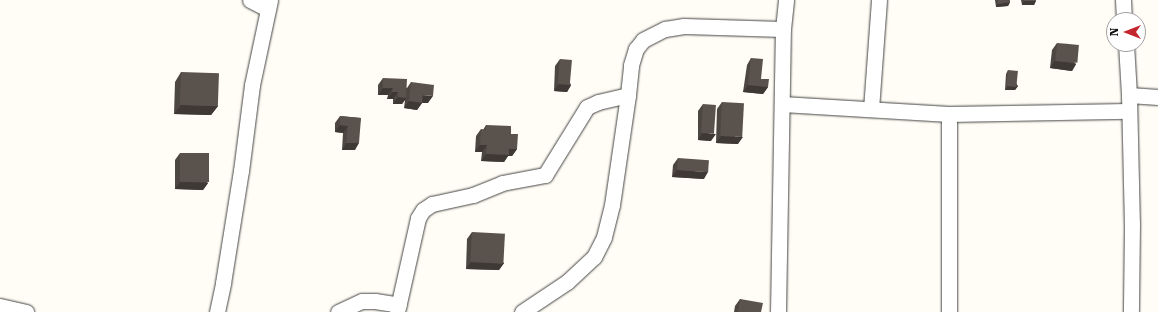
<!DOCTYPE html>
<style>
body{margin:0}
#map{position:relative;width:1158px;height:312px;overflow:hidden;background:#fffdf5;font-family:"Roboto Serif",serif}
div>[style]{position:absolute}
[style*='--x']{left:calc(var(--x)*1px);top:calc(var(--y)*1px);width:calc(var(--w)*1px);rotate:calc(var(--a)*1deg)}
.roads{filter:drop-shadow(0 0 1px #444) drop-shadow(0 0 1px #444)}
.street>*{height:15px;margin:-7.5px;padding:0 7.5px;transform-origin:7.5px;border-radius:7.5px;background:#fff}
.wall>*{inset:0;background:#4d4742}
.shaded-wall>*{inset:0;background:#3f3936}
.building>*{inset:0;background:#5a524d;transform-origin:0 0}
span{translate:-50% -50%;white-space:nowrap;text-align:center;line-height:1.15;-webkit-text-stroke:4px #fff;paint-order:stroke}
.north{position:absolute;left:1106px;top:12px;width:40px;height:40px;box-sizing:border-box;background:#fff;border:1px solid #a0a0a0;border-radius:50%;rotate:270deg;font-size:11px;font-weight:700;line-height:16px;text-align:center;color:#111}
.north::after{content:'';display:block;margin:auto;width:14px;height:18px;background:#c4262e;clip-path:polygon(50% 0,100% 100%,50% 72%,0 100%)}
</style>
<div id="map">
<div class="roads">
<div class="street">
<i style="--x:250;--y:0;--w:20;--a:27"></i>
<i style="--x:1123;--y:0;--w:20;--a:87"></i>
<i style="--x:1126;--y:44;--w:51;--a:86.6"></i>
<i style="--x:1129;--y:95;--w:129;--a:88.7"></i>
<i style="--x:1132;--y:224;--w:88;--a:90.7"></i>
<i style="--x:1129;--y:95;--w:29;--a:4"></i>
<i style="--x:782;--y:104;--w:167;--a:3.4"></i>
<i style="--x:949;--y:114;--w:179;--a:-1"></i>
<i style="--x:871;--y:109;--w:109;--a:-85.8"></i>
<i style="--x:0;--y:306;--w:27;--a:13"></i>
<i style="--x:217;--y:312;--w:30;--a:-78"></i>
<i style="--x:223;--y:283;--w:113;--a:-80.9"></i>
<i style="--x:241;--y:171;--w:87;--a:-82.7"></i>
<i style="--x:252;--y:85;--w:87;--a:-78"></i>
<i style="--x:338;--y:312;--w:26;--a:-25"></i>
<i style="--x:362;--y:301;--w:13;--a:0"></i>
<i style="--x:375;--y:301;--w:24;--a:9"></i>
<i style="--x:397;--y:312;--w:96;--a:-77.4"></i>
<i style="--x:418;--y:218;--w:9;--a:-58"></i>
<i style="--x:423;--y:210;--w:11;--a:-34"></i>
<i style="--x:432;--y:204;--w:42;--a:-12.4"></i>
<i style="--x:473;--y:195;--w:31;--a:-22"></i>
<i style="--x:502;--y:183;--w:44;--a:-10.5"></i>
<i style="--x:545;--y:175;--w:80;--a:-58.3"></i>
<i style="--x:587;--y:107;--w:12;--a:-24"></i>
<i style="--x:598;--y:102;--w:31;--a:-13"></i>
<i style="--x:522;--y:312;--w:54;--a:-33.7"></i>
<i style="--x:567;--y:282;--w:37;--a:-43"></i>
<i style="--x:594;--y:257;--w:22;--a:-63"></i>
<i style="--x:604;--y:237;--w:33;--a:-76"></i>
<i style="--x:612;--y:205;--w:111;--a:-81.7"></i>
<i style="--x:628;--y:95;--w:30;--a:-84"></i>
<i style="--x:631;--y:65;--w:17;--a:-73"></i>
<i style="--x:636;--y:49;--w:11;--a:-52"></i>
<i style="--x:643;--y:40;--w:25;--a:-27"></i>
<i style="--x:665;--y:29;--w:19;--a:-9"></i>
<i style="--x:684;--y:26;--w:99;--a:1.7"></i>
<i style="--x:778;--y:312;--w:283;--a:-89"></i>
<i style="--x:783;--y:29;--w:29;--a:-84"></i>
<i style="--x:949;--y:312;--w:198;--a:-90"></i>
</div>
</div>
<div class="wall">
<i style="clip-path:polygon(995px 0,1010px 0,1010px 2px,1008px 6px,996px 7px)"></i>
<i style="clip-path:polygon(1021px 0,1036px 0,1034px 5px,1022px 5px)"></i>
<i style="clip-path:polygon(1057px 43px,1076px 64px,1072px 71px,1050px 68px,1052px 50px)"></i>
<i style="clip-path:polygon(751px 58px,761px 79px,768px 87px,763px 94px,743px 92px,747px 65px)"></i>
<i style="clip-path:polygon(560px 59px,571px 85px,567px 92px,554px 91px,555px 66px)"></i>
<i style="clip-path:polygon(1008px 70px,1018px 86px,1015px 90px,1005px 90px,1006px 74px)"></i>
<i style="clip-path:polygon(181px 72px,218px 106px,211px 115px,174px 114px,175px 82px)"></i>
<i style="clip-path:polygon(383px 78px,407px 88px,411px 82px,428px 103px,422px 103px,417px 110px,404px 108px,405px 100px,402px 104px,393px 104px,393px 99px,387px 99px,388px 95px,378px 95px,378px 85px)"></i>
<i style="clip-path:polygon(722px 102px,738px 144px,716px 143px,717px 109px)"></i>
<i style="clip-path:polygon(703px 104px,711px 141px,698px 140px,698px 111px)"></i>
<i style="clip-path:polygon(340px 116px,361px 118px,355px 150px,342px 150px,343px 133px,335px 132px,335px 123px)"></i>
<i style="clip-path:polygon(486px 125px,511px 134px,517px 149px,512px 156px,508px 156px,504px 162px,481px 161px,482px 152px,475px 152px,476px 136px,481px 129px,483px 130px)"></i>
<i style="clip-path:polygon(180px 153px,208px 183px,203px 190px,175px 189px,175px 160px)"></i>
<i style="clip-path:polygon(678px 158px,704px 179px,672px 177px,673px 165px)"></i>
<i style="clip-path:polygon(472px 232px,504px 263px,499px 270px,466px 269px,467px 239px)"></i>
<i style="clip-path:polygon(740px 299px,761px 312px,734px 312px,735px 306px)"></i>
</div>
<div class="shaded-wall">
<i style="clip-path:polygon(1024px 1px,1036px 1px,1034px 5px,1022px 5px)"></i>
<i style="clip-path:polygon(1010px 2px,1008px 6px,996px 7px,998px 4px)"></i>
<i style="clip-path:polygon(1055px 61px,1076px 64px,1072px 71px,1050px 68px)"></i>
<i style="clip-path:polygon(559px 84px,571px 85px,567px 92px,554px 91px)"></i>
<i style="clip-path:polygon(748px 85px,768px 87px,763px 94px,743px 92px)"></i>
<i style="clip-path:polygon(1008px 86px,1018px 86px,1015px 90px,1005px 90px)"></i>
<i style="clip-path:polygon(383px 88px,393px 88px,388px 95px,378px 95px)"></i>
<i style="clip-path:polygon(392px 92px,398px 92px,393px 99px,387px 99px)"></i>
<i style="clip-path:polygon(423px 95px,433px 96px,428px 103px,422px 103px,417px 110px,404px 108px,409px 101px)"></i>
<i style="clip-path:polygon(398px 97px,406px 98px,402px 104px,393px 104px)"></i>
<i style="clip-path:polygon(181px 105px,218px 106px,211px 115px,174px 114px)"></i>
<i style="clip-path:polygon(340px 125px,348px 126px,343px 133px,335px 132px)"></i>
<i style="clip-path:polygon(702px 133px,716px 134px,711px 141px,698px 140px)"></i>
<i style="clip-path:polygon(721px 136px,743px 137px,738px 144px,716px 143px)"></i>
<i style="clip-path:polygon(346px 143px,359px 143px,355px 150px,342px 150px)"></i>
<i style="clip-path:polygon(480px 145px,487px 145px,482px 152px,475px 152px)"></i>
<i style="clip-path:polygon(509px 149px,517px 149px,512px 156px,508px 156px,504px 162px,481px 161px,486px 154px)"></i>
<i style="clip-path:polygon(677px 170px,708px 172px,704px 179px,672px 177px)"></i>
<i style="clip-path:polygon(180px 182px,208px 183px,203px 190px,175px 189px)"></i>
<i style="clip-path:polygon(471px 262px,504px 263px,499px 270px,466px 269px)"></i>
</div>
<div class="building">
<i style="clip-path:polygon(998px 0,1010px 0,1010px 2px,998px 4px)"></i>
<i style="left:1024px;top:0;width:12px;height:1px"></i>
<i style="left:1057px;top:43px;width:22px;height:18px;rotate:5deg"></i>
<i style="clip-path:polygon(751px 58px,763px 59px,761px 79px,769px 79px,768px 87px,748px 85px)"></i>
<i style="left:560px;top:59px;width:12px;height:25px;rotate:5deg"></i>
<i style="left:1008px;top:70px;width:10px;height:16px;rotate:6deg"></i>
<i style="left:181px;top:72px;width:38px;height:33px;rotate:2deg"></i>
<i style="clip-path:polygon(383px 78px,407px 79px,406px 98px,398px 97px,398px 92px,392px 92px,393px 88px,383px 88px)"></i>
<i style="clip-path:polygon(411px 82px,434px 85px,433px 96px,423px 95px,422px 103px,409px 101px)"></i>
<i style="left:722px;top:102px;width:22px;height:34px;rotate:3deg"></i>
<i style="left:703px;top:104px;width:13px;height:29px;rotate:4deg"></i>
<i style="clip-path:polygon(340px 116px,361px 118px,359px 143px,346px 143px,348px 126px,340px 125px)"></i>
<i style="clip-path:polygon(486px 125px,511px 126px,511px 134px,518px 134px,517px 149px,509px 149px,509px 155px,486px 154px,487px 145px,480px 145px,481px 129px,486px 130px)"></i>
<i style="left:180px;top:153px;width:29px;height:29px"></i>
<i style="left:678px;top:158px;width:31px;height:12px;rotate:4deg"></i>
<i style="left:472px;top:232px;width:33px;height:30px;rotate:3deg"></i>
<i style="clip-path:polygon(740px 299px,763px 303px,761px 312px,738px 312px)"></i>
</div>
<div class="north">N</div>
</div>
